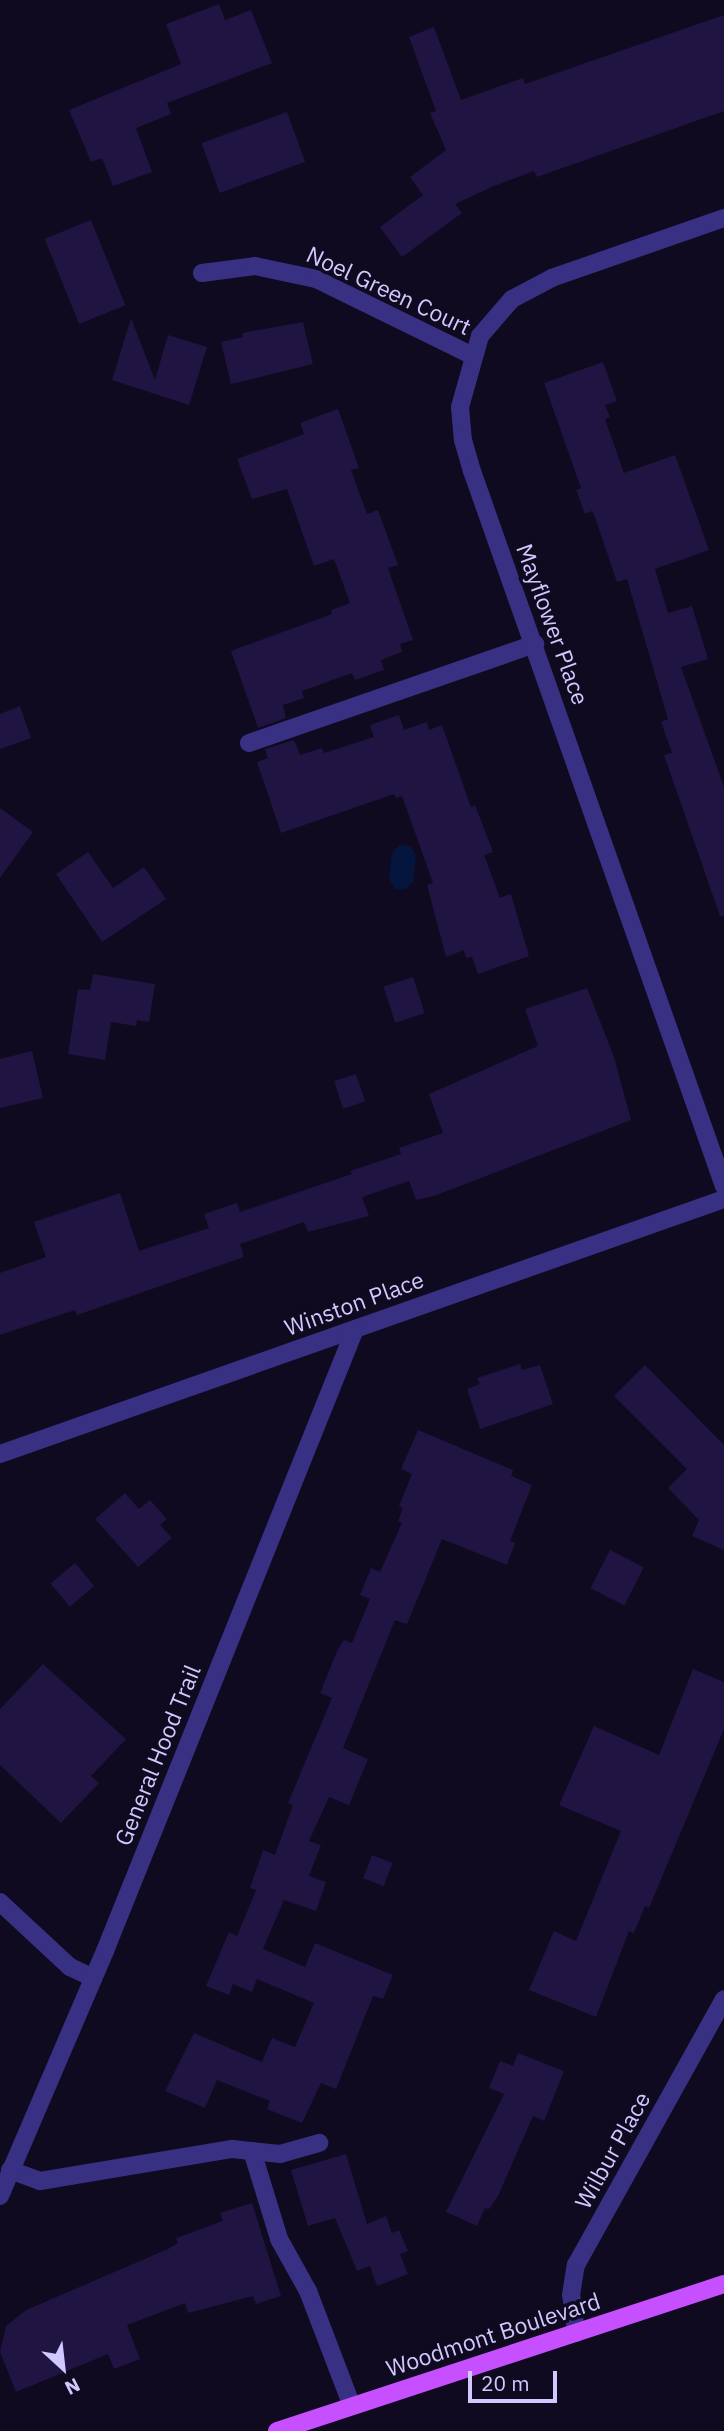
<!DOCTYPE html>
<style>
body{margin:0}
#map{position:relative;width:724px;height:2431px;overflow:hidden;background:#0f0a1f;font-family:"IBM Plex Sans",sans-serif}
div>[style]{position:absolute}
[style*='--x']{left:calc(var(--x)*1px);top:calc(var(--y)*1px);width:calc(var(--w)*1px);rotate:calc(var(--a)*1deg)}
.water>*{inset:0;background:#04163e}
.building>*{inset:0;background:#201442;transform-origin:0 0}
.service>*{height:18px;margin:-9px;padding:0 9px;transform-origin:9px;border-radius:9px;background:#383083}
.minor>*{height:18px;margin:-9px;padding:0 9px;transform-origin:9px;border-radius:9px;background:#383083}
.primary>*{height:18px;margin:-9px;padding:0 9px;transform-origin:9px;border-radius:9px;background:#c64fff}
span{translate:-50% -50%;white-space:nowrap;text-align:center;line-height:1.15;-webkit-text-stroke:7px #0f0a1f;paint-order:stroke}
.street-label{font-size:23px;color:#d1c8ff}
.north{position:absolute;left:28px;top:2333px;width:70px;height:70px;-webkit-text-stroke:5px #0f0a1f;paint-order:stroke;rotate:153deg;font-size:19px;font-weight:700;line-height:28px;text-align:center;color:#d1c8ff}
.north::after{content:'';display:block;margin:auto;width:24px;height:32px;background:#d1c8ff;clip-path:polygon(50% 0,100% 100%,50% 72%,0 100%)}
.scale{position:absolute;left:468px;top:2371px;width:89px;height:32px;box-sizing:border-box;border:4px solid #d1c8ff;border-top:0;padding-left:9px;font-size:21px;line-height:24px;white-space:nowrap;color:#d1c8ff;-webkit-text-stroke:5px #0f0a1f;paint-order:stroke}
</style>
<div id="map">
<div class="water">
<i style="clip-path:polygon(399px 845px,410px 846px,416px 855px,413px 882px,405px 889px,395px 889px,389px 879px,392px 853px)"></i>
</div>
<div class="building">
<i style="clip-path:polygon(219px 4px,225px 20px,251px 10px,272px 63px,167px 103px,171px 114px,136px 128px,152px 172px,113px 186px,102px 158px,91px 162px,69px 110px,181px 64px,166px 24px)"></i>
<i style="clip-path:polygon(724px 15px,724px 111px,537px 177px,534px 171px,494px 186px,455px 204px,462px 213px,402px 257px,380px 227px,423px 195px,410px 177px,446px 150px,430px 113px,436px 111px,409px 37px,434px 27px,461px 100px,523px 78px,525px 84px)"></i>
<i style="left:287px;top:112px;width:53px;height:91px;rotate:70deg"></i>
<i style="left:91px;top:220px;width:92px;height:50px;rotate:68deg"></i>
<i style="clip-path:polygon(131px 318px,155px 380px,168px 335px,207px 347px,189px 405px,112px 380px)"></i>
<i style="clip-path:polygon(303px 322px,313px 364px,231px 384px,221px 342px,243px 337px,242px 333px)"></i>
<i style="clip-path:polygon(603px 362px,617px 401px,605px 405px,610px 417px,605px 419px,624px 473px,675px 455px,709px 550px,655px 569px,668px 613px,692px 606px,708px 659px,681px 667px,724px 787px,724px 916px,720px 916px,664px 755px,672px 753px,661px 722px,668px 719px,627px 579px,617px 582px,595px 517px,592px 511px,585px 514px,576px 490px,581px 488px,544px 383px)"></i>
<i style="clip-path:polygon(338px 409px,359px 468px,351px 470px,367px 514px,378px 510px,398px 565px,388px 568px,413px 640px,400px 644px,402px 652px,381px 660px,384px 670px,355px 680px,352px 673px,302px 691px,304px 698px,283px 705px,286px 718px,258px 728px,231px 651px,332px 614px,331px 610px,350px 603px,334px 559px,314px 566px,287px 489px,252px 499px,237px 459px,304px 434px,300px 423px)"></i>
<i style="clip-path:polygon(20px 706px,31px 738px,0 749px,0 714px)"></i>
<i style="clip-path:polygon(399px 715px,404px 730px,427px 722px,429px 730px,442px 725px,471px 807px,475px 805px,493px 852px,484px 855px,500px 898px,511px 894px,529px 956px,478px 974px,472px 957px,466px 958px,464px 950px,446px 957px,427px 885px,433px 883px,402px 796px,396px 798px,394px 794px,281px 833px,257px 762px,268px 758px,265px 749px,294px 740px,300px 755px,322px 748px,324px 753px,374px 737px,370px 725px)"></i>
<i style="clip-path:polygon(0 808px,33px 832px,0 878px)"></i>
<i style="clip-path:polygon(88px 852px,113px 888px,144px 867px,166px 899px,102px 942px,56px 874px)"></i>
<i style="clip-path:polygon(93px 974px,155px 984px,149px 1022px,137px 1020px,136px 1026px,111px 1022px,105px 1060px,68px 1054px,78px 989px,90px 990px)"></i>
<i style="left:413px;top:977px;width:38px;height:31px;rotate:72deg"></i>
<i style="clip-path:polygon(587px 988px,614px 1057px,631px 1120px,434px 1196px,416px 1200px,409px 1181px,362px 1197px,369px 1216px,308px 1232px,304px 1222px,240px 1244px,244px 1257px,77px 1315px,75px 1310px,0 1335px,0 1273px,46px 1257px,34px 1222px,120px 1193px,139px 1251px,209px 1228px,204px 1214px,237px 1203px,240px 1212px,352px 1174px,350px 1171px,401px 1154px,399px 1148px,443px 1133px,429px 1094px,538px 1046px,525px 1009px)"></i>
<i style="clip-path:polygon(32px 1051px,43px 1098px,0 1108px,0 1059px)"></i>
<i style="left:356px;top:1074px;width:29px;height:23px;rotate:72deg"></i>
<i style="clip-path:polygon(520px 1364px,522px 1370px,540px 1365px,553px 1404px,480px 1429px,467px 1389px,480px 1384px,477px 1378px)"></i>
<i style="clip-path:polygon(645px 1365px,724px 1445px,724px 1550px,692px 1536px,699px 1520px,668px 1488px,687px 1469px,614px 1396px)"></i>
<i style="clip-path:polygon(418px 1430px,513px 1470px,511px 1476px,532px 1485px,510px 1541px,515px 1543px,507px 1565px,442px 1539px,407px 1624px,395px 1620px,343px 1748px,368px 1759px,349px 1805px,329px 1797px,309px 1841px,321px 1845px,309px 1876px,326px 1882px,316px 1911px,284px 1900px,263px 1949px,305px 1967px,315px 1943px,393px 1975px,383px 1999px,373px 1996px,336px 2089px,321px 2083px,302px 2123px,267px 2109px,270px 2101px,217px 2080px,205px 2108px,165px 2091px,194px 2033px,262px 2062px,272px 2038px,295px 2047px,314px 2003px,257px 1979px,252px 1992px,233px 1984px,229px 1995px,206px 1986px,229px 1932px,237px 1936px,256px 1890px,250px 1888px,263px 1850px,275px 1855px,293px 1805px,288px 1803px,332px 1698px,320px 1693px,338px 1649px,344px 1640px,352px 1643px,370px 1599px,360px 1595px,371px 1568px,380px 1572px,402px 1523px,398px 1521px,403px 1508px,399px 1506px,412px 1474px,401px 1469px)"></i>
<i style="clip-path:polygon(125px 1493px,139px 1509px,150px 1500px,167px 1519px,160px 1525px,172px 1538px,138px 1567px,95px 1519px)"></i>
<i style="left:610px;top:1550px;width:38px;height:43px;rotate:27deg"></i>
<i style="left:75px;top:1563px;width:30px;height:32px;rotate:50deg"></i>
<i style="clip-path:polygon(43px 1664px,126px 1739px,91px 1776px,99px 1783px,61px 1823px,0 1765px,0 1709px)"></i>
<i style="clip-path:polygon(693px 1669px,724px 1682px,724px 1729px,649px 1908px,645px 1906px,634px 1933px,629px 1931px,596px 2017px,529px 1990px,554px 1931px,576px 1941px,621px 1831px,559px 1805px,594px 1726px,659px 1755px)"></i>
<i style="left:372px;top:1855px;width:22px;height:25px;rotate:21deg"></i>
<i style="clip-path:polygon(518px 2053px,564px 2071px,544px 2121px,533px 2116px,498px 2196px,489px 2209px,485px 2208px,477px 2226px,446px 2212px,504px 2094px,489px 2088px,500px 2061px,513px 2066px)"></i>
<i style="clip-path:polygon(346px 2154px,367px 2224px,386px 2216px,392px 2233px,399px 2230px,408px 2251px,400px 2254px,408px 2274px,377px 2286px,370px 2266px,357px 2271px,335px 2218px,308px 2226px,291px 2170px)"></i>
<i style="clip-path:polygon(252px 2203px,281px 2296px,256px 2304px,253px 2296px,188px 2313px,185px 2303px,127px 2325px,140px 2359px,114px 2369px,108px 2354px,16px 2392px,0 2352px,6px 2326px,26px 2310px,168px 2249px,178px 2243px,176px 2238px,223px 2221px,220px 2213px)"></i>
</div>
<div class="service">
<i style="--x:249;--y:743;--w:303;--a:-19.1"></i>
<i style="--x:252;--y:2151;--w:92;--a:72.9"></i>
<i style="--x:279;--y:2239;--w:60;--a:60.9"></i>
<i style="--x:308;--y:2291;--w:123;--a:69.1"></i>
<i style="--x:10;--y:2170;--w:32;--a:20"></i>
<i style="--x:40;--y:2181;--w:195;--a:-9.5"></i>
<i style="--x:232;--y:2149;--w:48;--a:5.9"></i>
<i style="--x:280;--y:2154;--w:41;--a:-15.8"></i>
</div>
<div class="minor">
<i style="--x:724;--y:218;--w:182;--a:160.8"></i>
<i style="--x:552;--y:278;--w:45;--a:152.3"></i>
<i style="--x:512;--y:299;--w:49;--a:130.9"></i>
<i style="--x:480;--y:336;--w:74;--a:105.7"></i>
<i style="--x:460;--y:407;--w:33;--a:85"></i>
<i style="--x:463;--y:440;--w:32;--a:74"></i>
<i style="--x:472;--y:471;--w:758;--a:70.59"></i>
<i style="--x:202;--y:273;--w:53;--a:-7.5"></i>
<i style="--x:255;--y:266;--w:62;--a:12"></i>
<i style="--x:316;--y:279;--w:175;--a:26.1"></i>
<i style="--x:0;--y:1454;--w:768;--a:-19.4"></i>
<i style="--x:0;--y:1902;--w:96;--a:42.9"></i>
<i style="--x:70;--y:1967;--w:26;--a:25"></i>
<i style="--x:0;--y:2196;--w:267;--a:-66.8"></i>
<i style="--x:105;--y:1951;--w:670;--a:-68.1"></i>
<i style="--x:576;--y:2333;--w:38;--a:-97"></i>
<i style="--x:571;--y:2295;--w:30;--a:-81"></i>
<i style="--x:576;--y:2265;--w:304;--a:-60.9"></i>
</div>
<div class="primary">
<i style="--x:277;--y:2431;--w:471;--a:-18.2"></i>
</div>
<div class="street-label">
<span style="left:389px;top:290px;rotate:25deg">Noel Green Court</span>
<span style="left:553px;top:624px;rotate:70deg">Mayflower Place</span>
<span style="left:354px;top:1303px;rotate:-20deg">Winston Place</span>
<span style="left:157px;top:1755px;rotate:-68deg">General Hood Trail</span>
<span style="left:612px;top:2150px;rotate:-61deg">Wilbur Place</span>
<span style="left:493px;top:2334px;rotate:-18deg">Woodmont Boulevard</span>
</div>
<div class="north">N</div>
<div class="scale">20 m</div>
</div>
